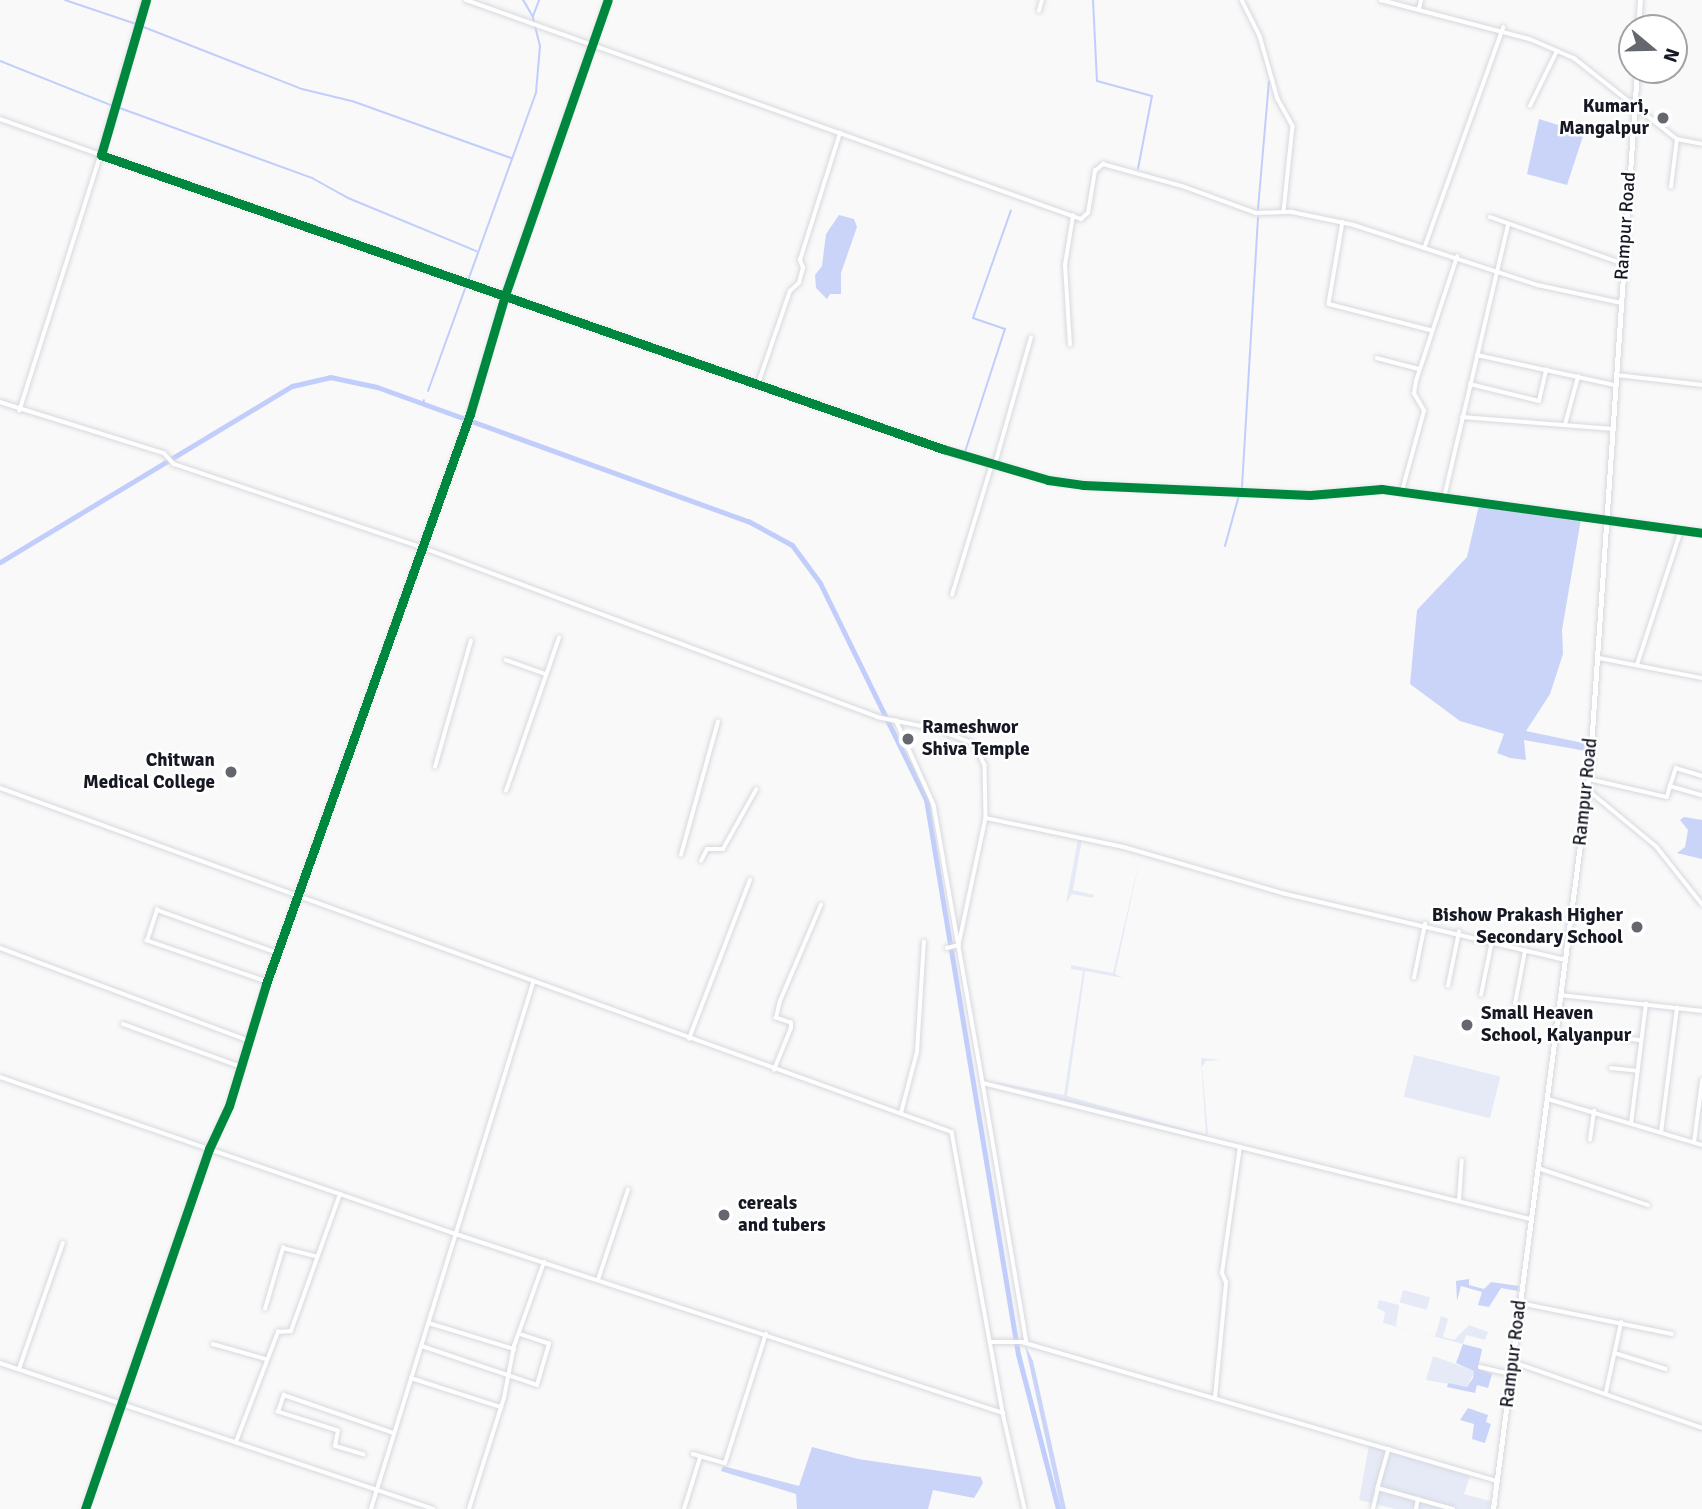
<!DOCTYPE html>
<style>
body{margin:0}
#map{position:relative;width:1702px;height:1509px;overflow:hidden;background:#f9f9f9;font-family:Signika,sans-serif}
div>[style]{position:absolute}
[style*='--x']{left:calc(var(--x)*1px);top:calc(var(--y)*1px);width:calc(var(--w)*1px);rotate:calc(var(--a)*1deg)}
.green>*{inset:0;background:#e6eaf7;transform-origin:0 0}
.forest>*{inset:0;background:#cad4f8}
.stream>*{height:2px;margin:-1px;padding:0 1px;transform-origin:1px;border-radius:1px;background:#c1cefc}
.canal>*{height:5px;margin:-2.5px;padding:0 2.5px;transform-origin:2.5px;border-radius:2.5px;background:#c1cefc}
.roads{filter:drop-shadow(0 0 2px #d6d8de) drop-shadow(0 0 2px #d6d8de)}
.minor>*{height:3.5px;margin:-1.75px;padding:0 1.75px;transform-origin:1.75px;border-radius:1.75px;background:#fefefe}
.secondary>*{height:5px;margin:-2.5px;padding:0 2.5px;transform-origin:2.5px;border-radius:2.5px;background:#fefefe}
.cycleway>*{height:9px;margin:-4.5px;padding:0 4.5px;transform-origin:4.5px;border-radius:4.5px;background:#00873e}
.dots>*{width:19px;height:19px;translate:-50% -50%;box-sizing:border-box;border:4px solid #fff;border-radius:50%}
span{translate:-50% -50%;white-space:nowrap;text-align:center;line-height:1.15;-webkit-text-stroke:5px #fff;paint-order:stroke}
.poi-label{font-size:19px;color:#161924;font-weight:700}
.right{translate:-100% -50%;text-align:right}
.left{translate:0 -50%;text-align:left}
.street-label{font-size:19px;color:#161924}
.north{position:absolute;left:1618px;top:14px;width:70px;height:70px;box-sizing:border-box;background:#fff;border:2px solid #a2a3a7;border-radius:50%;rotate:109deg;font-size:19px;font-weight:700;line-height:28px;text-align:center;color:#161924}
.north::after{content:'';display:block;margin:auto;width:24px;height:32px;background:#65676f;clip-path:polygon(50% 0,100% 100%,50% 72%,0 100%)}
</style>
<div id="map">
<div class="green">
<i style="clip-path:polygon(1078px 839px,1082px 840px,1073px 890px,1094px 895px,1093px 898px,1072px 894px,1066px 903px)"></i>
<i style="clip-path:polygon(1141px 854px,1115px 974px,1123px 978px,1085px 971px,1067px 1096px,1206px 1135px,1201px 1058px,1221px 1060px,1206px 1061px,1202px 1067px,1208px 1133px,1206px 1138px,990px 1081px,1064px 1095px,1083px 971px,1071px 969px,1071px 965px,1113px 973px)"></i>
<i style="left:1414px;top:1055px;width:89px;height:43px;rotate:14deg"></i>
<i style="left:1403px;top:1290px;width:28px;height:13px;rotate:15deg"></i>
<i style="clip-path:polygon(1379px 1300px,1399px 1305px,1396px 1326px,1435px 1337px,1441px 1316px,1448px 1319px,1443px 1337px,1454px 1340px,1469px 1325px,1488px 1332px,1485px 1340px,1466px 1335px,1463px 1344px,1383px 1323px,1385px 1312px,1377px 1308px)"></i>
<i style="clip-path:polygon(1433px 1356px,1475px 1371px,1467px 1387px,1426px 1380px)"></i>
<i style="clip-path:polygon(1369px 1445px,1470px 1476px,1464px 1494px,1490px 1501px,1489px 1509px,1395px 1509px,1359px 1500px)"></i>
</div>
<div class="forest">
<i style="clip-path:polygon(1539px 119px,1584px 133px,1567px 185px,1527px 174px)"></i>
<i style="clip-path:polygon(839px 215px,854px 219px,857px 227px,841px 273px,841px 294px,830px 294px,827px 299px,816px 288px,815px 275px,822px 266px,826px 234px)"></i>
<i style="clip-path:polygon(1479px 505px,1581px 519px,1562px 630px,1563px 654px,1550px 694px,1526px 731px,1588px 744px,1586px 751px,1524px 740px,1526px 760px,1510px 758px,1497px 753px,1504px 734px,1460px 721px,1410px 684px,1417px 610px,1467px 557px)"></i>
<i style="clip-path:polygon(1684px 817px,1702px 820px,1702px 859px,1677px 853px,1685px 847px,1688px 830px,1680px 820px)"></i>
<i style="clip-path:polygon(1469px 1279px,1469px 1285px,1484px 1289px,1491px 1282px,1519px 1286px,1518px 1291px,1501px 1288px,1489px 1307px,1478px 1305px,1482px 1292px,1461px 1286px,1457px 1301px,1456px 1281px)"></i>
<i style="clip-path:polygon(1463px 1344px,1482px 1349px,1478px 1368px,1492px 1374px,1488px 1388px,1477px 1385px,1475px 1393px,1447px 1387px,1448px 1383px,1467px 1387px,1473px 1378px,1474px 1371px,1456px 1363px)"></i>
<i style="clip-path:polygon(1025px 1345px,1033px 1361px,1066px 1509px,1061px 1509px)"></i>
<i style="clip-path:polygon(1468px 1408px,1488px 1415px,1486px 1422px,1491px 1424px,1485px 1443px,1472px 1439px,1474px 1424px,1460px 1420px)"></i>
<i style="clip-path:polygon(812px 1447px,858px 1459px,981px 1477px,983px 1483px,974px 1498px,933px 1490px,928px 1509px,797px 1509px,796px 1494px,721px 1471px,723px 1466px,799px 1486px)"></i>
</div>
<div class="stream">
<i style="--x:65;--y:0;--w:75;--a:18.7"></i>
<i style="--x:1093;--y:0;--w:81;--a:87.2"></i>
<i style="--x:1097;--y:81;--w:57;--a:15.3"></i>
<i style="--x:1152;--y:96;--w:74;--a:100.9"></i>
<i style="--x:533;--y:16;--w:17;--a:-69"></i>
<i style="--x:141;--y:26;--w:173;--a:21.4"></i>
<i style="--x:302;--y:89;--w:51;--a:13.5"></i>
<i style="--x:352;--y:101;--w:169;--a:19.7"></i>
<i style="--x:0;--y:61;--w:122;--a:21.7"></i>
<i style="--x:117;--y:107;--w:208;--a:20"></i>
<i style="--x:312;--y:178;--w:41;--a:29.1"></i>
<i style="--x:348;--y:198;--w:139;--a:22.5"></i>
<i style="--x:1258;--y:209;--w:128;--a:-85.1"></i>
<i style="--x:428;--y:391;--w:318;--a:-70.1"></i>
<i style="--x:536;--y:92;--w:46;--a:-85"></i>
<i style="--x:540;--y:46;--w:30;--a:-104"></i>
<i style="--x:533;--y:17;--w:20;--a:-120"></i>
<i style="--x:423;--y:404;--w:4;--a:-76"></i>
<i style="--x:965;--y:452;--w:129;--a:-72"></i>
<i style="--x:1005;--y:329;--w:34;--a:-161"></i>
<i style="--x:973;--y:318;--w:114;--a:-70.6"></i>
<i style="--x:1242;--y:487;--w:270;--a:-86.6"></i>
<i style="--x:1225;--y:546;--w:53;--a:-74.6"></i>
</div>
<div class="canal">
<i style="--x:0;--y:562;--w:341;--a:-31.1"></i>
<i style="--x:292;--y:386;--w:39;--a:-13"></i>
<i style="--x:330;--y:377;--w:48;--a:12"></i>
<i style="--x:377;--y:387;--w:394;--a:19.9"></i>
<i style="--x:748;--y:521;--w:50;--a:28.6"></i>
<i style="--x:792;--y:545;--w:47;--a:53.6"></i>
<i style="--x:820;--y:583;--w:241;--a:63.9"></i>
<i style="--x:926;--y:799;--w:563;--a:80.59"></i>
<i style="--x:1018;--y:1354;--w:160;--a:75.5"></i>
</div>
<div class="roads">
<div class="minor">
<i style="--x:146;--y:0;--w:161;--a:106.2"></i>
<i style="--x:101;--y:155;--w:892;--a:19.25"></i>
<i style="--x:943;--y:449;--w:109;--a:16.4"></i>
<i style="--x:1048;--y:480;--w:35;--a:8"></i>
<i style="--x:1083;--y:485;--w:227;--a:2.5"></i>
<i style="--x:1310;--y:495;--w:72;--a:-4.8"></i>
<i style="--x:1382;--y:489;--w:323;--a:7.8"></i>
<i style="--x:466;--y:0;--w:653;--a:19.6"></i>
<i style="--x:1081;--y:219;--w:9;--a:-41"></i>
<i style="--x:1088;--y:213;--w:43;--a:-80.5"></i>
<i style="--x:1095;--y:171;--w:11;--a:-41"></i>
<i style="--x:1103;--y:164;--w:82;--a:15.6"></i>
<i style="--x:1182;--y:186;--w:79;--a:20"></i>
<i style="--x:1256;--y:213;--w:36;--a:-2"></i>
<i style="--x:1292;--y:212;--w:63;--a:11.8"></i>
<i style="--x:1354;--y:225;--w:194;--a:18.1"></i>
<i style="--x:1538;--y:285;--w:85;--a:12.2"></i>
<i style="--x:1242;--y:0;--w:40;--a:63.4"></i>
<i style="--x:1260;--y:36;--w:66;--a:74.1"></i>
<i style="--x:1278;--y:99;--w:31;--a:61"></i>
<i style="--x:1293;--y:126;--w:86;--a:96"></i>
<i style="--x:1381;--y:0;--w:154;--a:14.7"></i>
<i style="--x:1530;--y:39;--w:48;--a:23.4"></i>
<i style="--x:1574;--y:58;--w:131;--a:38.2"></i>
<i style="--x:1677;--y:139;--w:25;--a:11"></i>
<i style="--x:1419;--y:9;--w:9;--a:-77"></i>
<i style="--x:1039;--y:11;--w:11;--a:-75"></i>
<i style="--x:1530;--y:106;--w:61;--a:-63.9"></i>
<i style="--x:0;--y:119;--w:107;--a:19.6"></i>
<i style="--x:101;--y:155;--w:268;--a:107.6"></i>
<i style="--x:1671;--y:187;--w:48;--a:-82.9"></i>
<i style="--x:1490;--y:217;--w:142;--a:19.3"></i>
<i style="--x:1343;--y:222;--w:83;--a:99.7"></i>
<i style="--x:1329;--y:304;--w:104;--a:14.4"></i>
<i style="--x:1425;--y:246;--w:232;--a:-70.3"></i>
<i style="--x:1070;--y:345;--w:80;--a:-93.6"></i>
<i style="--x:1065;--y:265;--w:50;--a:-80.7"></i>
<i style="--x:1477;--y:355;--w:71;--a:12.3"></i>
<i style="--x:1377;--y:358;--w:43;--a:14.7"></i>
<i style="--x:1617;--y:375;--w:86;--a:6.7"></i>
<i style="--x:758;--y:384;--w:98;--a:-71"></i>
<i style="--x:790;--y:291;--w:12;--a:-42"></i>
<i style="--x:799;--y:283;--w:16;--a:-75"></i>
<i style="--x:803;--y:268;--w:9;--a:-111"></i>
<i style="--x:800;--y:260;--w:133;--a:-72.5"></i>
<i style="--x:1470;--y:384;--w:71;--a:13.8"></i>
<i style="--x:1539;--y:401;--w:32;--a:-77"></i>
<i style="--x:1546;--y:370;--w:71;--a:12.3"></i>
<i style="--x:0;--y:402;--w:172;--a:17.3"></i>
<i style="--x:164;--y:453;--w:15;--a:48"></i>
<i style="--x:174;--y:464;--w:261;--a:18.6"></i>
<i style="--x:421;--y:547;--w:487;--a:20.4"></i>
<i style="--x:877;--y:717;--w:60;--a:11.5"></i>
<i style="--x:936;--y:729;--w:42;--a:21"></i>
<i style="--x:975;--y:744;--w:23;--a:65"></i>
<i style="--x:985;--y:765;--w:53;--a:88.9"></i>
<i style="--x:986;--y:818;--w:130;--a:102"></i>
<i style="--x:1462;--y:417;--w:152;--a:4.5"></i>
<i style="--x:1565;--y:425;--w:50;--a:-74.8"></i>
<i style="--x:995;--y:464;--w:131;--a:-74.1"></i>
<i style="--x:1402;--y:491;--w:83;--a:-74.6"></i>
<i style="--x:1424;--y:411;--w:20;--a:-120"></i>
<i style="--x:1414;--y:394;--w:13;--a:-81"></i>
<i style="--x:1416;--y:381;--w:131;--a:-71.7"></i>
<i style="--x:1444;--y:498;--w:280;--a:-76.8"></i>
<i style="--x:952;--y:595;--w:137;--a:-73"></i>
<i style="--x:1599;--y:658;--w:105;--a:11"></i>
<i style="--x:506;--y:660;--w:42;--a:19.3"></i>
<i style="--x:1637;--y:665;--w:142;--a:-71.9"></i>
<i style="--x:896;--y:720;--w:93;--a:65.9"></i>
<i style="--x:934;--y:805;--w:282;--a:80"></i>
<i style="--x:983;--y:1083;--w:564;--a:13.96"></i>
<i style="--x:435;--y:767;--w:131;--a:-74.1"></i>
<i style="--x:1589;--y:779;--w:80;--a:13"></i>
<i style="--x:1667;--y:797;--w:11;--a:-75"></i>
<i style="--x:1670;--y:786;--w:33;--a:16"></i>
<i style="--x:1670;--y:786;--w:19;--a:-72"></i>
<i style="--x:1676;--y:768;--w:27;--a:17"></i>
<i style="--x:0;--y:788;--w:1012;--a:19.87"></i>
<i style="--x:952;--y:1132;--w:286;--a:79.7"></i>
<i style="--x:1003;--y:1413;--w:98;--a:77.1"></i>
<i style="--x:1587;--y:789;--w:91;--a:39.6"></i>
<i style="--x:1657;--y:847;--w:73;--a:51.7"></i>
<i style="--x:506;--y:791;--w:162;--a:-70.9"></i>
<i style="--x:986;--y:818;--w:141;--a:11.9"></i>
<i style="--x:1124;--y:847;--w:165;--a:16.2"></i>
<i style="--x:1282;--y:893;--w:291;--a:13.3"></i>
<i style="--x:681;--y:855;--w:138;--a:-74.5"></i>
<i style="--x:701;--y:861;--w:13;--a:-63"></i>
<i style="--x:707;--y:849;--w:16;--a:0"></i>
<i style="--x:723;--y:849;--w:68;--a:-60.8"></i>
<i style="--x:0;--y:948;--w:265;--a:20.4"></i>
<i style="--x:947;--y:948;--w:12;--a:-14"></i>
<i style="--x:1414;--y:978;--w:55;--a:-78.5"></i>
<i style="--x:267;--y:982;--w:127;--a:-161.1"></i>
<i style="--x:147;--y:941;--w:33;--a:-72"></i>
<i style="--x:157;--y:910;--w:128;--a:19.6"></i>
<i style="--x:1448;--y:986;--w:55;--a:-78.5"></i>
<i style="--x:1481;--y:995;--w:55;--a:-78.5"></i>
<i style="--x:1560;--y:995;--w:143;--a:6.4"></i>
<i style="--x:1515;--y:1004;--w:54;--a:-79.3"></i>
<i style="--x:123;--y:1024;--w:127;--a:19.9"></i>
<i style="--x:1615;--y:1037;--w:26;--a:7"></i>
<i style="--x:689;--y:1039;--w:170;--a:-69"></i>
<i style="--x:1611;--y:1068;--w:27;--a:6"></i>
<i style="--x:774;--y:1070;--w:45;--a:-68"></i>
<i style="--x:791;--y:1028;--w:5;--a:-90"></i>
<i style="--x:791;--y:1023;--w:16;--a:-162"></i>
<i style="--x:776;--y:1018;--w:17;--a:-77"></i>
<i style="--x:780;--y:1001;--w:104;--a:-66.9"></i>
<i style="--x:0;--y:1077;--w:479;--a:19"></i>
<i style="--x:453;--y:1233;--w:579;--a:18.12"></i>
<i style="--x:983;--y:1083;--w:264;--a:80.4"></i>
<i style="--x:1548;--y:1099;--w:161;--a:16.6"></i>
<i style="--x:901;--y:1113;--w:63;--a:-75.3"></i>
<i style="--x:917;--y:1052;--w:110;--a:-86.4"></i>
<i style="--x:1631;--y:1124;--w:121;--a:-82.9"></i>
<i style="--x:1661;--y:1133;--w:126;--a:-82.7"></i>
<i style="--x:1590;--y:1140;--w:29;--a:-82"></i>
<i style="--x:1694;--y:1143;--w:63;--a:-82.6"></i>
<i style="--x:1538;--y:1168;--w:116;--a:18.6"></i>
<i style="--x:1459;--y:1200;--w:39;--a:-86"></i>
<i style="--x:598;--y:1280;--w:95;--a:-71.6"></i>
<i style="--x:1520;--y:1303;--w:155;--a:11.5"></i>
<i style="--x:265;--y:1309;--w:64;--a:-73.6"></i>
<i style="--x:283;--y:1248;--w:34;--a:14"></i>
<i style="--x:429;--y:1323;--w:89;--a:17"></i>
<i style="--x:992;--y:1342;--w:30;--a:0"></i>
<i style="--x:1022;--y:1342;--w:495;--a:16.3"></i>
<i style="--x:213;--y:1344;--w:55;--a:15.8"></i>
<i style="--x:422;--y:1346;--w:121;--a:18.7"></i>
<i style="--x:537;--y:1385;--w:43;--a:-73.7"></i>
<i style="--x:549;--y:1344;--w:28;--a:-162"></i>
<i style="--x:1615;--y:1353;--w:53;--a:17.4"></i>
<i style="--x:1513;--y:1362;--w:200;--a:19.2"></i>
<i style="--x:0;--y:1363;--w:457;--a:18.6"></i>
<i style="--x:1480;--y:1367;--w:32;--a:13"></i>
<i style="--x:19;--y:1369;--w:133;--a:-70.8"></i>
<i style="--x:411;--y:1378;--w:95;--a:17.9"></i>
<i style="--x:1606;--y:1392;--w:71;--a:-77.7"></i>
<i style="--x:1215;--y:1398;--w:116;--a:-84.5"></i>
<i style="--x:1226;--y:1283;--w:11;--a:-112"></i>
<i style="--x:1222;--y:1273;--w:127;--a:-81.9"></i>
<i style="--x:236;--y:1442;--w:118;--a:-69.1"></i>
<i style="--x:278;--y:1332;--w:13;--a:-4"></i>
<i style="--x:291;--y:1331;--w:145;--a:-70.3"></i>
<i style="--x:1389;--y:1449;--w:41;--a:105.8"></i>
<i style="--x:1378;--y:1488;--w:78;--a:15.6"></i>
<i style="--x:693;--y:1454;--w:33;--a:16"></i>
<i style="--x:725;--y:1463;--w:135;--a:-72.4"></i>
<i style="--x:364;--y:1455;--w:30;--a:-163"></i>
<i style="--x:335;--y:1446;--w:15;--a:-79"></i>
<i style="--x:338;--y:1431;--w:63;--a:-162.4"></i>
<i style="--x:278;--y:1412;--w:18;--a:-71"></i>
<i style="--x:284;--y:1395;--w:116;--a:19.1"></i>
<i style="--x:85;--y:1509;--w:381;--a:-71"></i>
<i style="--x:209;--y:1149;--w:47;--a:-65.1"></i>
<i style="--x:229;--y:1106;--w:127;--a:-73.1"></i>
<i style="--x:266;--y:984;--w:605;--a:-70.31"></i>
<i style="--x:470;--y:414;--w:124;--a:-73.6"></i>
<i style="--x:505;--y:295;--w:312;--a:-70.8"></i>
<i style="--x:371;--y:1509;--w:550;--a:-72.88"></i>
<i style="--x:469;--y:1509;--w:116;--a:-72.5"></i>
<i style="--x:504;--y:1398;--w:53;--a:-79.1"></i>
<i style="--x:514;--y:1346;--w:89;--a:-70.3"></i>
<i style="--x:684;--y:1509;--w:53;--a:-72.6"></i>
<i style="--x:1373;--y:1509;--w:22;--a:-77"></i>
<i style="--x:1416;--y:1509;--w:10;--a:-79"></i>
</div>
<div class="secondary">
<i style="--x:1638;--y:28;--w:28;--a:-86"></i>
<i style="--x:1493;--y:1509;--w:739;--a:-82.54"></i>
<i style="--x:1589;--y:776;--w:708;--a:-86.11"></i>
</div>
</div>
<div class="cycleway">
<i style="--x:146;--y:0;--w:161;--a:106.2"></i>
<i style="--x:101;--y:155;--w:892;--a:19.25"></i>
<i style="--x:943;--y:449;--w:109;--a:16.4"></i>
<i style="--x:1048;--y:480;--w:35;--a:8"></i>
<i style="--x:1083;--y:485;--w:227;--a:2.5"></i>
<i style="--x:1310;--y:495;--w:72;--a:-4.8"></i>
<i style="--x:1382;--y:489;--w:323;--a:7.8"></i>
<i style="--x:85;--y:1509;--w:381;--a:-71"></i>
<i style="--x:209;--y:1149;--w:47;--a:-65.1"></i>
<i style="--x:229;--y:1106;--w:127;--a:-73.1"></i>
<i style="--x:266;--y:984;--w:605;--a:-70.31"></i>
<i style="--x:470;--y:414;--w:124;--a:-73.6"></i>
<i style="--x:505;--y:295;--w:312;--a:-70.8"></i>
</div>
<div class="dots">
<i style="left:1663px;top:118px;background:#65676f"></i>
<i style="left:908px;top:739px;background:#65676f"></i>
<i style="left:231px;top:772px;background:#65676f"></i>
<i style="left:1637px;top:927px;background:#65676f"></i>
<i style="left:1467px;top:1025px;background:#65676f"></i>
<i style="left:724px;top:1215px;background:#65676f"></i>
</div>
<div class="poi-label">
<span class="right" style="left:1649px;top:118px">Kumari,<br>Mangalpur</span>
<span class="left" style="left:922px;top:739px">Rameshwor<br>Shiva Temple</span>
<span class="right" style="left:215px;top:772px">Chitwan<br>Medical College</span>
<span class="right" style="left:1623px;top:927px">Bishow Prakash Higher<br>Secondary School</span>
<span class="left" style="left:1481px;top:1025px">Small Heaven<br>School, Kalyanpur</span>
<span class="left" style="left:738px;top:1215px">cereals<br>and tubers</span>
</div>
<div class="street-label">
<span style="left:1626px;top:226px;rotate:-86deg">Rampur Road</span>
<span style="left:1586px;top:792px;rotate:-84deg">Rampur Road</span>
<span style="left:1514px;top:1354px;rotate:-83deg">Rampur Road</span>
</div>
<div class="north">N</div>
</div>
